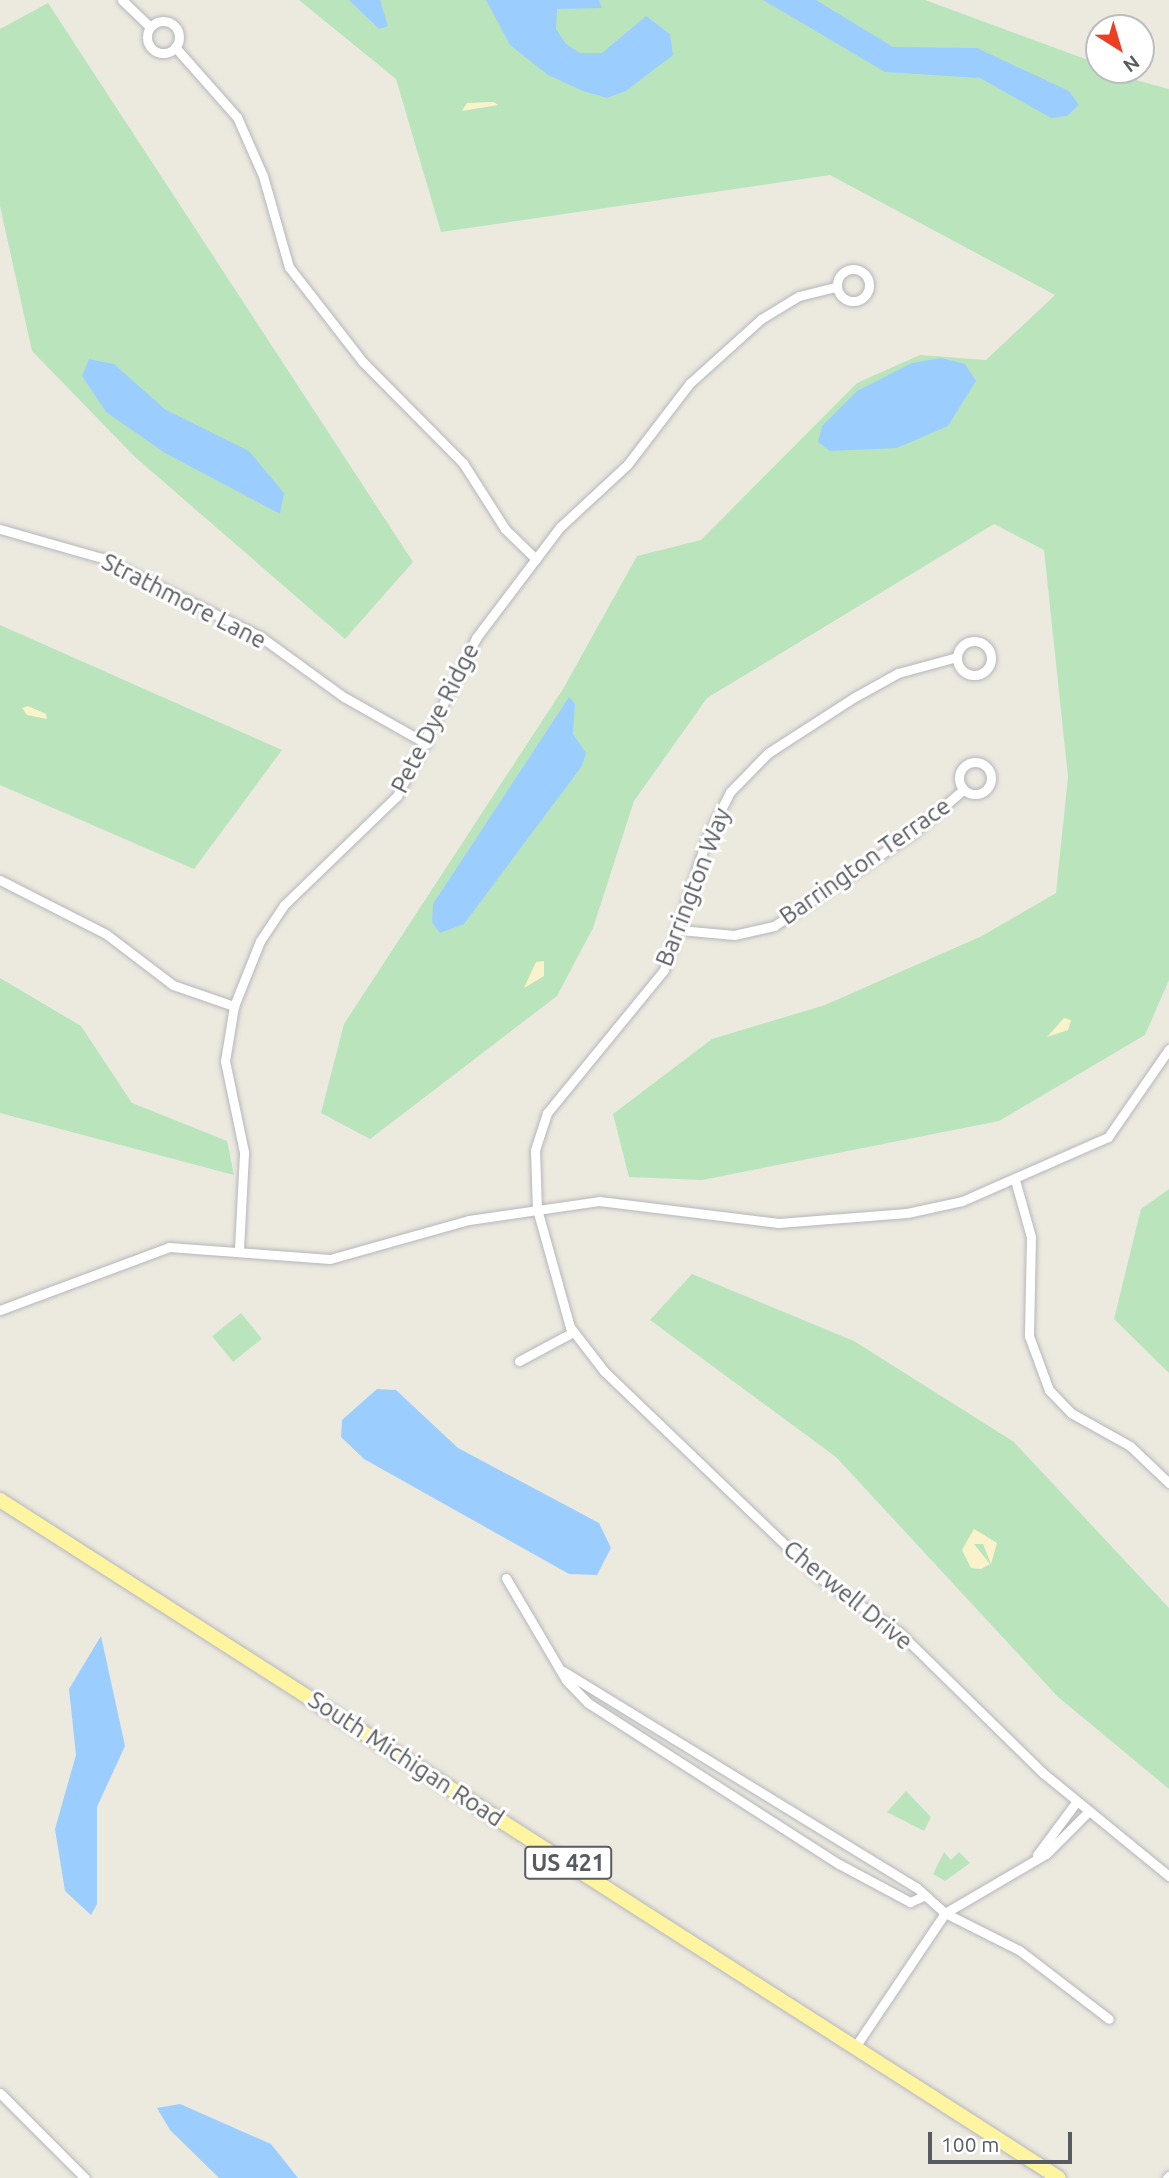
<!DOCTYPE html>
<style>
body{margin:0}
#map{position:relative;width:1169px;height:2178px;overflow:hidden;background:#ece9df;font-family:Ubuntu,sans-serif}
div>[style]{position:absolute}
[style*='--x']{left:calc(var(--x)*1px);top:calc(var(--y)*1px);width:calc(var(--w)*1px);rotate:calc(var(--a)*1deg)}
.green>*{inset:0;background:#bae5bc;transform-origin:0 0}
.sand>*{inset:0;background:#faf2cb}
.water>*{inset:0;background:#9bceff}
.roads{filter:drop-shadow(0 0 2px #b5b7bc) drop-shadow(0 0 2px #b5b7bc)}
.minor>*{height:9px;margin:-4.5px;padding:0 4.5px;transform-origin:4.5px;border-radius:4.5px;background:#fff}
.minor>.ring{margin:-4.5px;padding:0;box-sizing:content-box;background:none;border:9px solid #fff;border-radius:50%}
.primary>*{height:14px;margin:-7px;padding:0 7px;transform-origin:7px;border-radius:7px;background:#fff5a0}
span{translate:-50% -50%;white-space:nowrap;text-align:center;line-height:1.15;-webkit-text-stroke:6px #fff;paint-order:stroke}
.shield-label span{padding:2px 5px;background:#fff;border:2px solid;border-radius:5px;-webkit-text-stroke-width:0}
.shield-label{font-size:23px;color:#585b60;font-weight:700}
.street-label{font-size:24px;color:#585b60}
.north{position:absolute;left:1085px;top:14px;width:70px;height:70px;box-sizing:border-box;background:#fff;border:2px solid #bcbdbf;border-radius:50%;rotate:143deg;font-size:19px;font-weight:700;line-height:28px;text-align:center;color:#585b60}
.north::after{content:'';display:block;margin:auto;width:24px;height:32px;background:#ec3f24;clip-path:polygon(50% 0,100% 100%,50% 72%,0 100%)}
.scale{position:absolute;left:928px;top:2132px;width:144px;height:32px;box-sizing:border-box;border:4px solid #585b60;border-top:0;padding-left:9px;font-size:21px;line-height:24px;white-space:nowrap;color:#585b60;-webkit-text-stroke:5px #fff;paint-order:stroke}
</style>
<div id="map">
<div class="green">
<i style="clip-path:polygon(299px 0,925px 0,1099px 64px,1099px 70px,1169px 89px,1169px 980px,1145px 1035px,999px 1121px,702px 1180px,629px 1177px,613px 1114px,712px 1039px,825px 1005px,982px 936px,1056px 893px,1068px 777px,1044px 550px,994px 524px,707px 698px,634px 801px,593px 928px,557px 996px,370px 1139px,321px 1113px,344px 1024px,563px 689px,637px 556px,701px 540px,857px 383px,920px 355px,986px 360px,1055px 295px,830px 175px,441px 232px,396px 79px)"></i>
<i style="clip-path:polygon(48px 3px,413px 562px,345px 639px,135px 457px,32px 351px,0 206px,0 29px)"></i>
<i style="clip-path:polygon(0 625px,282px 750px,194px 869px,0 785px)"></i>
<i style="clip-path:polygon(0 978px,81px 1026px,132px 1103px,227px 1141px,234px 1175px,0 1113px)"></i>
<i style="clip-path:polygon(1169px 1189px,1169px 1373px,1114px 1319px,1141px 1209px)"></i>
<i style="clip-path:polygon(692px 1274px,854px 1341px,1014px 1442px,1169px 1608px,1169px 1789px,1058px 1697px,836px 1457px,650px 1320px)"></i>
<i style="left:241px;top:1313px;width:33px;height:37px;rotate:51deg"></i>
<i style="clip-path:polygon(906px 1791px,931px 1817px,924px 1831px,887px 1812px)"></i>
<i style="clip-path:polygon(944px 1852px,951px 1860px,959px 1852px,970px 1863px,945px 1881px,933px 1874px)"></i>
</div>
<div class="sand">
<i style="clip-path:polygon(467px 103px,494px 102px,498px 105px,462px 111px)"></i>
<i style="clip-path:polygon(28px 706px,46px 714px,47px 719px,27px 715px,22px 708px)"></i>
<i style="clip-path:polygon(544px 961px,544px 976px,524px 988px,536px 962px)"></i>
<i style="clip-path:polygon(1064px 1018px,1071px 1020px,1068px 1030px,1047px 1037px)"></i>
<i style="clip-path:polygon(974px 1529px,997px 1543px,991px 1564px,983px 1544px,974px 1544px,990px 1564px,981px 1569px,971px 1568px,962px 1550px)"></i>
</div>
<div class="water">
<i style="clip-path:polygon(349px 0,380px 0,388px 26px,379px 29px)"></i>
<i style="clip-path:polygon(486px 0,599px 0,602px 8px,557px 9px,556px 29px,566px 44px,580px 53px,602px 53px,646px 16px,670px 34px,673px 55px,626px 91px,607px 98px,583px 91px,548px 75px,510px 45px)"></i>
<i style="clip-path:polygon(763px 0,816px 0,893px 47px,977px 48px,1069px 91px,1079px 105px,1067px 116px,1051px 118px,980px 78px,885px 72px)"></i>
<i style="clip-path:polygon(941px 358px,965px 364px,976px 381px,948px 426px,897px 448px,830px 451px,818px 442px,822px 426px,857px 391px,912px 363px)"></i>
<i style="clip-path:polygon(89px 359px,114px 364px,166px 410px,249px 451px,284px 493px,280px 514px,165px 453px,106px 412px,82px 376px)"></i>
<i style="clip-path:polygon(569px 697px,575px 704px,573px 734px,586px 753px,582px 766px,464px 924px,440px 933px,432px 922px,433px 904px)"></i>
<i style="clip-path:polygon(377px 1389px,396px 1390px,458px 1448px,599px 1523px,611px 1548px,597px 1575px,569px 1574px,364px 1459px,341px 1437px,342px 1420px)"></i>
<i style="clip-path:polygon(101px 1636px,125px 1746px,97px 1807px,97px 1904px,91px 1915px,65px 1891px,55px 1829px,76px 1755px,69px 1689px)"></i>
<i style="clip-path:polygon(180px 2104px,271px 2144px,298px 2178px,219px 2178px,170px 2130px,157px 2108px)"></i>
</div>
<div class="roads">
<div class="minor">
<i style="--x:122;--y:0;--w:39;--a:44"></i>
<i class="ring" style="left:147px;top:21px;width:23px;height:23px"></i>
<i style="--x:175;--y:47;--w:94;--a:48.5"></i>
<i style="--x:237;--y:117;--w:64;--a:66.2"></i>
<i style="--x:263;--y:176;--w:95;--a:74.1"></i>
<i style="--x:289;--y:267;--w:120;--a:52.1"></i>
<i style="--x:363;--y:362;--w:142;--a:45.3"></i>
<i style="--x:463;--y:463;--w:78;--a:57.5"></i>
<i style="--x:505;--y:529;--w:43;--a:44.1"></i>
<i class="ring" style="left:837px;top:269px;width:23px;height:23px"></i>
<i style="--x:0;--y:529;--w:106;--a:15.9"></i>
<i style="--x:102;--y:558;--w:178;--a:26.4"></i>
<i style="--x:261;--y:637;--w:102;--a:35.9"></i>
<i style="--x:344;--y:697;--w:95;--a:29.5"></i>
<i class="ring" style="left:957px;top:641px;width:25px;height:25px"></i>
<i style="--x:957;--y:657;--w:61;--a:164.8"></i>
<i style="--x:898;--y:673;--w:51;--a:150.9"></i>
<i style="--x:853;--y:698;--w:101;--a:147.1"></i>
<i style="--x:768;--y:753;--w:54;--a:134.3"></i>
<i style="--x:730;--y:792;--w:48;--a:117.1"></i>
<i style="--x:708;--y:835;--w:142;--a:108.1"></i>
<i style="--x:664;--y:970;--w:185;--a:129.3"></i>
<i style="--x:547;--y:1113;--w:39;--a:108"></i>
<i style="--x:535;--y:1150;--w:59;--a:88.1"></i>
<i style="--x:537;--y:1209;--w:123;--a:74.4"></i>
<i style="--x:570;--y:1327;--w:56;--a:52.3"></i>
<i style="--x:604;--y:1371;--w:298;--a:43.8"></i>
<i style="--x:819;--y:1577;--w:97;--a:34.5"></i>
<i style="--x:899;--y:1632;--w:202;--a:44.4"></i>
<i style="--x:1043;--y:1773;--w:163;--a:39.3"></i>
<i class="ring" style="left:959px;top:762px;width:23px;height:23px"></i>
<i style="--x:0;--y:880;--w:119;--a:27"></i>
<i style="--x:106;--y:934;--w:84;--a:37.3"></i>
<i style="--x:173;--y:985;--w:65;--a:19"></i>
<i style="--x:680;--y:930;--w:54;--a:5.3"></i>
<i style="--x:734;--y:935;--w:41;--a:-12.7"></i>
<i style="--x:774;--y:926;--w:167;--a:-33.8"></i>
<i style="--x:913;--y:833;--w:67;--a:-40.8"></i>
<i style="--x:1015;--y:1180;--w:59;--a:74.3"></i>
<i style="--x:1031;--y:1237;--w:99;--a:91.2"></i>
<i style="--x:1029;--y:1336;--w:58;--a:69.7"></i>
<i style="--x:1049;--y:1390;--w:32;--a:46"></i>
<i style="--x:1071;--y:1413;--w:68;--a:29.2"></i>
<i style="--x:1130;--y:1446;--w:54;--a:43.5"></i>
<i style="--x:239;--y:1249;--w:97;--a:-87"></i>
<i style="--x:244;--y:1152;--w:93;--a:-101.8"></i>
<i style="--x:225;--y:1061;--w:56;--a:-80.7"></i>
<i style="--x:234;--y:1006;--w:70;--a:-68.2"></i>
<i style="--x:260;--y:941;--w:43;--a:-56.3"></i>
<i style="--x:284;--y:905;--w:157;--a:-44"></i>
<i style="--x:397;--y:796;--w:177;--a:-63.4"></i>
<i style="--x:476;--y:638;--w:139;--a:-52.9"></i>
<i style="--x:560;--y:527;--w:91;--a:-42.8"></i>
<i style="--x:627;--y:465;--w:103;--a:-52.5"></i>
<i style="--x:690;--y:383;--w:96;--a:-42"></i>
<i style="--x:761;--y:319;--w:44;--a:-31.2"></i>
<i style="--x:799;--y:296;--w:38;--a:-14"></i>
<i style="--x:0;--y:1310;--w:180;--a:-20.4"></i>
<i style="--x:169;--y:1247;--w:161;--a:4.3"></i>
<i style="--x:330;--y:1259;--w:144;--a:-15.7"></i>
<i style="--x:469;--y:1220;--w:131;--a:-8.3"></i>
<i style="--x:599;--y:1201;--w:181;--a:7"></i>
<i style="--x:779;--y:1223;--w:128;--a:-4.5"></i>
<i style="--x:907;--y:1213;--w:56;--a:-12.3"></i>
<i style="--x:962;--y:1201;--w:159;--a:-23.7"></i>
<i style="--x:1108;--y:1137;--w:107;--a:-55.3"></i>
<i style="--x:519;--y:1361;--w:61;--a:-28.2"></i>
<i style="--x:506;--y:1578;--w:118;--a:59.5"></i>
<i style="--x:566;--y:1680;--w:32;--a:46"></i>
<i style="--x:588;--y:1703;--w:298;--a:32.7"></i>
<i style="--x:839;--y:1864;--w:81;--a:28.2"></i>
<i style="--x:910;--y:1902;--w:12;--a:-24"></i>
<i style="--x:563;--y:1671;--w:414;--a:31.5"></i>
<i style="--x:916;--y:1887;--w:39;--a:42"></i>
<i style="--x:945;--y:1913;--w:83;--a:26.6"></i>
<i style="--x:1019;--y:1950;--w:113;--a:37.5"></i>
<i style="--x:1037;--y:1855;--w:67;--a:-53.5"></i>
<i style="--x:855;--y:2047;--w:161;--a:-56.1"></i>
<i style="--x:945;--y:1913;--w:117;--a:-30.3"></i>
<i style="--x:1046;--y:1854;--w:61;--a:-45"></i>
<i style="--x:0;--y:2093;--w:120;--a:45"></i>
<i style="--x:1167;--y:2178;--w:3;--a:-45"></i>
</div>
<div class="primary">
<i style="--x:0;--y:1500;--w:1257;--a:32.63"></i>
</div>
</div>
<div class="shield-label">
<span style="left:568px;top:1863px">US 421</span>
</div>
<div class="street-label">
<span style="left:184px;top:601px;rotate:27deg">Strathmore Lane</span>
<span style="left:435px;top:718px;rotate:-63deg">Pete Dye Ridge</span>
<span style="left:865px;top:861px;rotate:-35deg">Barrington Terrace</span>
<span style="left:693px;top:887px;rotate:-69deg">Barrington Way</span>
<span style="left:848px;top:1595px;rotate:39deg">Cherwell Drive</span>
<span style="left:406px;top:1759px;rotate:33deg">South Michigan Road</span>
</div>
<div class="north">N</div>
<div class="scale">100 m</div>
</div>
